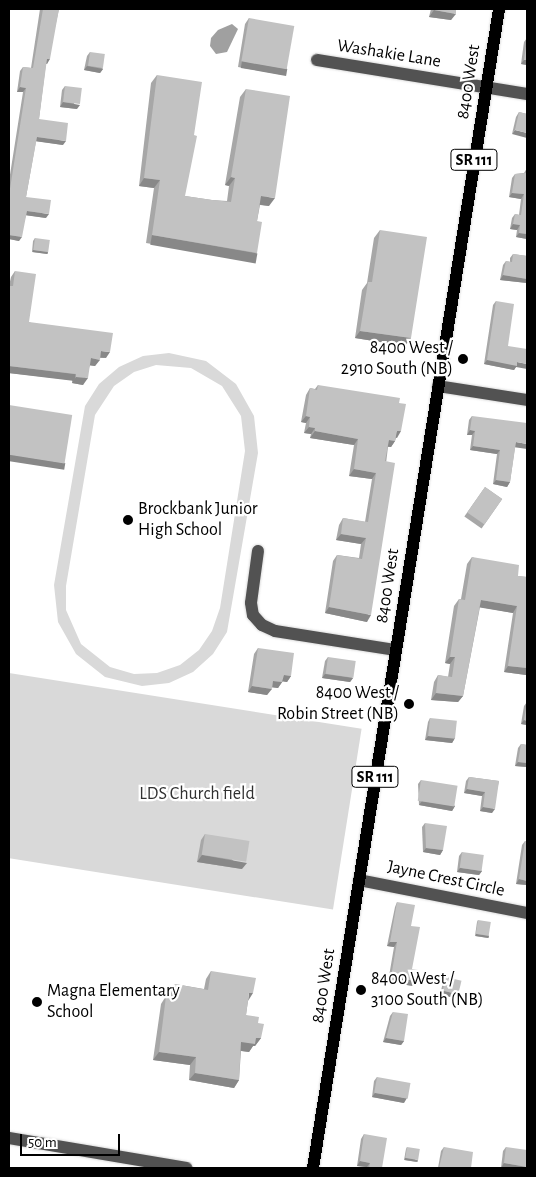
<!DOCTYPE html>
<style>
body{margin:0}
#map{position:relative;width:536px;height:1177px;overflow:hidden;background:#fff;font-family:"Alegreya Sans",sans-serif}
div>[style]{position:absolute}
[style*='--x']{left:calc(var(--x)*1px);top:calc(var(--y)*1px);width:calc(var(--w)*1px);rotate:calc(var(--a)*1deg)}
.green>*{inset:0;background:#d9d9d9;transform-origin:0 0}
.water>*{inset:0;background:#a0a0a0}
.roads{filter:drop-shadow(0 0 1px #dbdbdb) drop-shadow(0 0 1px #dbdbdb)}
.minor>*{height:12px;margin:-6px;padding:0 6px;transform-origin:6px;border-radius:6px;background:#525252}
.major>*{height:12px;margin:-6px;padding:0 6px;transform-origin:6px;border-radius:6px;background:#000}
.wall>*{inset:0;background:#a7a7a7;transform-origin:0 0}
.shaded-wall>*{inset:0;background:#888;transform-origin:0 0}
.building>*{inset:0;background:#c2c2c2;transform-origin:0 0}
.dots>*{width:14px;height:14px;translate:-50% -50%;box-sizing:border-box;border:2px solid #fff;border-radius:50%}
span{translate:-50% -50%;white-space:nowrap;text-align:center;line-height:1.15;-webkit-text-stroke:4.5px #fff;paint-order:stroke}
.shield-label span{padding:1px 4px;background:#fff;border:1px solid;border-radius:4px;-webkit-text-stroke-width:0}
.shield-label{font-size:16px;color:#000;font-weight:700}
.street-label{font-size:18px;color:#000}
.poi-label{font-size:18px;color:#000}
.right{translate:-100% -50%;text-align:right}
.left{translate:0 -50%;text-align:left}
.park-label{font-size:18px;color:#303030}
.frame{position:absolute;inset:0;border:10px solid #000;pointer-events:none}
.scale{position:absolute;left:20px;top:1134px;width:100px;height:22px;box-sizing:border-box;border:2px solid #000;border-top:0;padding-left:6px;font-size:15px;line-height:18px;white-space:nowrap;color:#000;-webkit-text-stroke:4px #fff;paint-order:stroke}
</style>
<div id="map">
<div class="green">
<i style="clip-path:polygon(evenodd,169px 353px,206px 361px,236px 384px,254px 416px,258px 453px,227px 632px,213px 654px,193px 672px,169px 683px,142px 686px,105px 677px,76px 654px,58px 622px,54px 585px,85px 406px,99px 384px,119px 367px,143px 356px,169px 353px,156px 365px,191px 368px,222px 386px,241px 416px,245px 451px,220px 608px,212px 631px,199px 650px,180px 665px,157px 673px,134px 674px,110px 667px,81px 644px,66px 610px,66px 586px,95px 415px,114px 386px,134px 372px,156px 365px)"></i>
<i style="left:9px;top:673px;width:357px;height:183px;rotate:9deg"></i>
</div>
<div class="water">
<i style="clip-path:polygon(232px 24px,238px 29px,227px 52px,216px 54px,210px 46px,211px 38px,218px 30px)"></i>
</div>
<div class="roads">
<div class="minor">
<i style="--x:317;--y:60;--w:213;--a:9.2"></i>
<i style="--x:438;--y:386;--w:90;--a:8.9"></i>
<i style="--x:258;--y:551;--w:52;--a:97.7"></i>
<i style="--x:251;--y:603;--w:12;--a:81"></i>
<i style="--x:253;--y:615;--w:13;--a:48"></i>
<i style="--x:262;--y:625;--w:14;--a:25"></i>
<i style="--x:275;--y:631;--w:121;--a:9"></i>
<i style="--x:359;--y:880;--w:171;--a:11.1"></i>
<i style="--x:9;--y:1138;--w:180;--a:9.6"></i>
</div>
<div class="major">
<i style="--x:313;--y:1168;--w:1174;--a:-80.88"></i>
</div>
</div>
<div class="wall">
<i style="clip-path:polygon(40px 9px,59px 9px,47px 64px,46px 63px,39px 119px,63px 145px,36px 141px,26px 197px,46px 218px,26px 215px,19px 241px,9px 239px,9px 181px,23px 92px,17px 92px,20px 71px,23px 67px,31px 68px)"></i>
<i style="clip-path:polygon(431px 9px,456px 9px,451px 20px,429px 17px)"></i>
<i style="clip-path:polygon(249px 18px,287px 69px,283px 75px,238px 67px,245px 24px)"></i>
<i style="clip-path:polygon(527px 38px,527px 65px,521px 64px,524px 42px)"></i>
<i style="clip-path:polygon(90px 52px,103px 69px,100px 73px,84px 70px,87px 56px)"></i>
<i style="clip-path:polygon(157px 75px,185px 196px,212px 200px,227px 201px,229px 186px,225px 185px,240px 97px,246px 89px,269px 206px,260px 205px,257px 221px,257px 253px,251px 261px,146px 243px,154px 188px,139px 186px,151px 83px)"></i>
<i style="clip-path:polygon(65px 86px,77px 109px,60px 107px,62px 90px)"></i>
<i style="clip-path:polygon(519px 112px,527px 114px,512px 134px,516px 117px)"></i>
<i style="clip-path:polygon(527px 168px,527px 239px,516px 237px,517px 230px,510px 229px,512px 218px,515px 214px,519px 215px,521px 199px,509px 197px,512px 178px,515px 174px,524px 173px)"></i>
<i style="clip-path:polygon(380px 230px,411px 338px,405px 346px,355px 338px,362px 290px,367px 283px,374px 238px)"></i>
<i style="clip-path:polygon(35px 238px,48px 252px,47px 254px,32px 252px,33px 241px)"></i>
<i style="clip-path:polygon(513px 254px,527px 256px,527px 283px,500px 280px,503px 265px,506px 261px,510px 262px,510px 258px)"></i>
<i style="clip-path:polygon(15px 271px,29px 322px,106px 358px,100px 358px,95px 366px,90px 365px,83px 385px,72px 383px,72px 380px,9px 373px,9px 286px,11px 277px)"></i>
<i style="clip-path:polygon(496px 301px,508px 346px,516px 367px,514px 370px,484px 364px,493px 305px)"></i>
<i style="clip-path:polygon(318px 385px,397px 438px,396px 438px,395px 441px,391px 447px,388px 447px,367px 622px,325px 613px,333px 561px,337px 555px,359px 558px,361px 544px,336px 540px,339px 525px,343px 518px,365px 522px,372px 479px,349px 476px,354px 445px,310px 438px,311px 434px,304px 433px,306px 423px,301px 422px,306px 395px,310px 388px,315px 389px)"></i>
<i style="clip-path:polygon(472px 416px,515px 447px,510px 482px,507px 487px,493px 484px,497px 454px,470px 450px,472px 435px,467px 435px,469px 420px)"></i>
<i style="left:485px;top:487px;width:21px;height:36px;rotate:35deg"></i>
<i style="clip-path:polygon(472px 557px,518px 576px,527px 577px,527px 674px,526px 675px,504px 672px,513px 613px,480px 607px,463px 696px,458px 702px,431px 700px,434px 682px,438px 675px,448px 677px,450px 664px,445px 663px,454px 606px,459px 599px,461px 599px,467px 564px)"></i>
<i style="clip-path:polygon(258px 648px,291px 676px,287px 682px,283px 681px,278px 688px,272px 687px,267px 695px,248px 692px,254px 654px)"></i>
<i style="clip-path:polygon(328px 657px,353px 678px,350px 682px,322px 678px,325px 661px)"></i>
<i style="clip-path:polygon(527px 702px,527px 725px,521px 724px,524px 706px)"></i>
<i style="clip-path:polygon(430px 718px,455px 738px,452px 743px,425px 740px,428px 722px)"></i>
<i style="clip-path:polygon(521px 744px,527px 745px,527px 767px,515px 766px,518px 748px)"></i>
<i style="clip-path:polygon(469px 777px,499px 781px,492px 813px,480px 811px,482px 796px,464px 793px,466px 781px)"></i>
<i style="clip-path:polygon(421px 780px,455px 806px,452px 811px,419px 805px,418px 784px)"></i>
<i style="clip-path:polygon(425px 823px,443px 850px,440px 855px,423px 852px,422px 827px)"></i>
<i style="clip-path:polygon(205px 834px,242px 869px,197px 862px,201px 840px)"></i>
<i style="clip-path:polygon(525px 841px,527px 841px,527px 885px,516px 884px,522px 845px)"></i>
<i style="clip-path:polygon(462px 852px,482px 871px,479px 875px,457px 872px,459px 856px)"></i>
<i style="clip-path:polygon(397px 902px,411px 926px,412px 969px,416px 981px,413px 986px,388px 982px,394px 947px,387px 946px,395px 907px)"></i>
<i style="clip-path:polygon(478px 920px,489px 936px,488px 938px,475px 936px,477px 922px)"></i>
<i style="clip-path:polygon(211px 971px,248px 1001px,246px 1015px,258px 1023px,261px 1038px,255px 1046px,253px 1046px,249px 1052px,241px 1051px,239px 1080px,234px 1088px,189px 1080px,190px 1065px,153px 1060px,161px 1004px,166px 996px,169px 996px,169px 992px,175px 984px,204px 989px,206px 979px)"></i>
<i style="clip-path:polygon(446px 977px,459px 994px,456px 998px,440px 995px,443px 982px)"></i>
<i style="clip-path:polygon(393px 1012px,404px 1041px,401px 1045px,383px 1042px,390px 1016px)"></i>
<i style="clip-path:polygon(377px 1077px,404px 1103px,372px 1097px,374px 1081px)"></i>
<i style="clip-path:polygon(364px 1134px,382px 1168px,367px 1168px,367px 1167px,357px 1166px,361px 1139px)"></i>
<i style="clip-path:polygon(407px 1147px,417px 1162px,404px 1160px,406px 1149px)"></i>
<i style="clip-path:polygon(444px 1147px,471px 1168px,438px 1168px,441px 1151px)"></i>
<i style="clip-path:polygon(506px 1147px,527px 1168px,501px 1168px,503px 1151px)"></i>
</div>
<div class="shaded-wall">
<i style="clip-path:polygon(434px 10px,456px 14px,451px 20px,429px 17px)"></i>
<i style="clip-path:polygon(47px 59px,50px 59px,47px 64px,44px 63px)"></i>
<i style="clip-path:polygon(524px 60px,527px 60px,527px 65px,521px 64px)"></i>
<i style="left:242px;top:61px;width:46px;height:7px;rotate:10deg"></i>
<i style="clip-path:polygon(87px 66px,103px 69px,100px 73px,84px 70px)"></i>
<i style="clip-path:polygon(20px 87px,26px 88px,23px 92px,17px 92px)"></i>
<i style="clip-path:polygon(63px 102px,80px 105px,77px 109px,60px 107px)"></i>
<i style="clip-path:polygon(515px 130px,527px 133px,527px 138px,512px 134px)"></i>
<i style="clip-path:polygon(37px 137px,66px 141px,63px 145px,34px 141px)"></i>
<i style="clip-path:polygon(231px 177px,235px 178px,229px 186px,225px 185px)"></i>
<i style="clip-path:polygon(144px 178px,160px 180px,154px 188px,139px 186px)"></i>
<i style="clip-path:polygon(512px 193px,524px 194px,521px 199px,509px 197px)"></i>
<i style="clip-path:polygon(261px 196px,275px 198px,269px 206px,255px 204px)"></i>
<i style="clip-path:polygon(27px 211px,49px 214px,46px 218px,24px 215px)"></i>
<i style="clip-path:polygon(513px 224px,520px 225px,517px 230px,510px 229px)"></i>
<i style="clip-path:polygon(519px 233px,527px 234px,527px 239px,516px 237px)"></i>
<i style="clip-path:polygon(9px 235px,22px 237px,19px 241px,9px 239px)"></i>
<i style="left:152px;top:235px;width:107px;height:10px;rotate:10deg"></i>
<i style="left:33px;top:250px;width:15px;height:2px;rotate:8deg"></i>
<i style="clip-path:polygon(503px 275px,527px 279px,527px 283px,500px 280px)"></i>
<i style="clip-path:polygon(360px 331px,411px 338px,405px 346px,355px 338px)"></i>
<i style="clip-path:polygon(101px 351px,110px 352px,106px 358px,97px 357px)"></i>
<i style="clip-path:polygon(91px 358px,100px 360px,95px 366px,86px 365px)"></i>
<i style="clip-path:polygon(487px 360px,517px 362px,527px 364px,527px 369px,516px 367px,514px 370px,484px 364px)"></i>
<i style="left:9px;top:366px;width:67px;height:7px;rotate:7deg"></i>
<i style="clip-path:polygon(76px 377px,88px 378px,83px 385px,72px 383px)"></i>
<i style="clip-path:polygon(306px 416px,310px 417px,306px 423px,301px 422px)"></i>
<i style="clip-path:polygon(309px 427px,315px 428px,311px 434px,304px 433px)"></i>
<i style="clip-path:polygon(470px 430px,475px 431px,472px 435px,467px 435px)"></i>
<i style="clip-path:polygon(315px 431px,358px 439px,354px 445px,310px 438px)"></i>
<i style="clip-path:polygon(397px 431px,401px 431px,397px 438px,393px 437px)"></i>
<i style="clip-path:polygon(389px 440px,395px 441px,391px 447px,384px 446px)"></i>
<i style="clip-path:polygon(516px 442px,527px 444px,527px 449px,513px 447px)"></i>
<i style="clip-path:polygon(473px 446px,500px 450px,497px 454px,470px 450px)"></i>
<i style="left:9px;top:454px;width:57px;height:7px;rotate:9deg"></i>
<i style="clip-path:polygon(354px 469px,376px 473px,372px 479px,349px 476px)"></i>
<i style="clip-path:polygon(496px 480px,510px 482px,507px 487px,493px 484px)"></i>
<i style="clip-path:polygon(341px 534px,366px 538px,361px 544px,336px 540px)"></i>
<i style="clip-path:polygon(481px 600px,517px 606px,513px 613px,477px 607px)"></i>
<i style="clip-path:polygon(329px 607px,371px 615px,367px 622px,325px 613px)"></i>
<i style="clip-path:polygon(450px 657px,455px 657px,450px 664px,445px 663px)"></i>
<i style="clip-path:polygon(508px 666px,527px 668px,527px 674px,526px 675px,504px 672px)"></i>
<i style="clip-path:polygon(325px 674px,353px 678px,350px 682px,322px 678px)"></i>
<i style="clip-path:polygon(284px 675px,291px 676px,287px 682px,279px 681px)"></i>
<i style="clip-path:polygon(273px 681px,282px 682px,278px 688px,269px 687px)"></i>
<i style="clip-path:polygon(252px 686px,272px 689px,267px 695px,248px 692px)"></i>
<i style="clip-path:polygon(436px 693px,463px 696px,458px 702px,431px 700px)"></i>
<i style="clip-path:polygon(524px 720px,527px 721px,527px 725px,521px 724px)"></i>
<i style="clip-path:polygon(428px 736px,455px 738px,452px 743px,425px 740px)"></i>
<i style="clip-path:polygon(518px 762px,527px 763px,527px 767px,515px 766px)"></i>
<i style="clip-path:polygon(467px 789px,485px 792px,482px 796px,464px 793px)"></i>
<i style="clip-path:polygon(422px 801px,455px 806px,452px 811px,419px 805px)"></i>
<i style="clip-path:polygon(483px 807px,495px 809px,492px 813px,480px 811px)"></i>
<i style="clip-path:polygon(426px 848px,443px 850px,440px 855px,423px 852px)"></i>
<i style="clip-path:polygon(202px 855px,247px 863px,242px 869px,197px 862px)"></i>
<i style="clip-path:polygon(460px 868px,482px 871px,479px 875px,457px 872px)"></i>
<i style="clip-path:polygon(519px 879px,527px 881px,527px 885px,516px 884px)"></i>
<i style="left:476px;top:934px;width:13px;height:2px;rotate:9deg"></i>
<i style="clip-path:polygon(390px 942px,397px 942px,394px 947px,387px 946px)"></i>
<i style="clip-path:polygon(391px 977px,416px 981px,413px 986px,388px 982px)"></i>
<i style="clip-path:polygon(443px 991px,459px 994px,456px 998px,440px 995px)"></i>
<i style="clip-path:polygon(249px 993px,253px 993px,248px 1001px)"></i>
<i style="clip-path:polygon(256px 1038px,261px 1038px,255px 1046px,253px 1046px,249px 1052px,235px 1050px,241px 1042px)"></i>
<i style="clip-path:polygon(386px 1038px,404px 1041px,401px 1045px,383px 1042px)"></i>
<i style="clip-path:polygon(159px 1052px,196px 1057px,190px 1065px,153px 1060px)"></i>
<i style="clip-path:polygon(195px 1073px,239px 1080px,234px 1088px,189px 1080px)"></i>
<i style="clip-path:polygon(375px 1093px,407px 1098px,404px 1103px,372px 1097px)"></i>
<i style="left:405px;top:1158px;width:13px;height:2px;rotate:9deg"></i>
<i style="clip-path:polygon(360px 1161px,370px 1163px,367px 1167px,357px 1166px)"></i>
<i style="clip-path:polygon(504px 1163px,527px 1167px,527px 1168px,501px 1168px)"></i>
</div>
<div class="building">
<i style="clip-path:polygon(43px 9px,59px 9px,50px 59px,47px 59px,39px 119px,68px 123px,66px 141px,37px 137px,26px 197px,51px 200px,49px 214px,27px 211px,22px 237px,9px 235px,9px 195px,26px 88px,20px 87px,23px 67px,33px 68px)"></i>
<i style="clip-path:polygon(434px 9px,456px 9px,456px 14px,434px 10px)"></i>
<i style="left:249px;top:18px;width:46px;height:44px;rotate:10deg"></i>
<i style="clip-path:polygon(527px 39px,527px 60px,524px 60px)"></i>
<i style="left:90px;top:52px;width:15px;height:14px;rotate:8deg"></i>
<i style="clip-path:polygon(157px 75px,202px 82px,194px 135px,197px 136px,185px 196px,212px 200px,231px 202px,235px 178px,231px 177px,246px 89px,290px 96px,275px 198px,261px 196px,257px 221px,262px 222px,257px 253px,152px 235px,160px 180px,144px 178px)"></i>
<i style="left:65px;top:86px;width:17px;height:16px;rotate:7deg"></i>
<i style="clip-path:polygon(519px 112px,527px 114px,527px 133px,515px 130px)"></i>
<i style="clip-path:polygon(527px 168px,527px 234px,519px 233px,520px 225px,513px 224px,515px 214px,521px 215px,524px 194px,512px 193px,515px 174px,526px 173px)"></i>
<i style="clip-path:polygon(380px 230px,427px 237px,411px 338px,360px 331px,368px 282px,372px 282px)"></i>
<i style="left:35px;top:238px;width:15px;height:12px;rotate:8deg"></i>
<i style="clip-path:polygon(513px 254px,527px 256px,527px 279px,503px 275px,506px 261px,512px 262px)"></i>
<i style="clip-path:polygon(15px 271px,36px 274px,29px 322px,113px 333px,110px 352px,101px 351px,100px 360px,91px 358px,88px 378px,76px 377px,76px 374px,9px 366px,9px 286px,13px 286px)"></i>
<i style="clip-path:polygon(496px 301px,514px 304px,508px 346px,527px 349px,527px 364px,517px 362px,517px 366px,487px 360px)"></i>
<i style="clip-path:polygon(318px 385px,400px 398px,399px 403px,406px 404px,401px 431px,397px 431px,395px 441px,389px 440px,385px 461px,395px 463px,371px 615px,329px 607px,337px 555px,362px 559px,366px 538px,341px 534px,343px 518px,368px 522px,376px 473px,354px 469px,358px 439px,315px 431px,315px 428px,309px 427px,310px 417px,306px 416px,310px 388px,317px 390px)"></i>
<i style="left:9px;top:405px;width:64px;height:49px;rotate:9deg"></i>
<i style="clip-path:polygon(472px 416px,527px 423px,527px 444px,516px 442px,510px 482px,496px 480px,500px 450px,473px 446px,475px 431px,470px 430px)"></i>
<i style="left:485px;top:487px;width:21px;height:31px;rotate:35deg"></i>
<i style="clip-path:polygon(472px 557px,519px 565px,518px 576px,527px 577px,527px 668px,508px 666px,517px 606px,481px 600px,463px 696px,436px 693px,438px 675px,452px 677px,455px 657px,450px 657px,459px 599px,465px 600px)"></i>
<i style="clip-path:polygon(258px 648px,294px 653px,291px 676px,284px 675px,282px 682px,273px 681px,272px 689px,252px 686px)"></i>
<i style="left:328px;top:657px;width:28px;height:17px;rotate:8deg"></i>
<i style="clip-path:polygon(527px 702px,527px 721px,524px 720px)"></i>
<i style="left:430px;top:718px;width:27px;height:18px;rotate:6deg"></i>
<i style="clip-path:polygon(521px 744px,527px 745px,527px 763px,518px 762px)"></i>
<i style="clip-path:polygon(469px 777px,499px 781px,495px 809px,483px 807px,485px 792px,467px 789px)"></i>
<i style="left:421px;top:780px;width:37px;height:21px;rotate:9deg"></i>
<i style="clip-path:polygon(425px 823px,447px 826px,443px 850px,426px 848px)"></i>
<i style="left:205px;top:834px;width:45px;height:21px;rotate:9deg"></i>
<i style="clip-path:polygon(525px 841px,527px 841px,527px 881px,519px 879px)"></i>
<i style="left:462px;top:852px;width:22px;height:16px;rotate:8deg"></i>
<i style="clip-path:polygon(397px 902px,415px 905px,411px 926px,420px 927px,412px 969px,418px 970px,416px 981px,391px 977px,397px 942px,390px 942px)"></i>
<i style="left:478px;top:920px;width:13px;height:14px;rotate:9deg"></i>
<i style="clip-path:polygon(211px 971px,256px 978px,253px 993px,249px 993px,246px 1015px,259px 1017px,258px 1023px,264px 1024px,261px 1038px,256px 1038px,255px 1044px,241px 1042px,239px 1080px,195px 1073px,196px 1057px,159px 1052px,166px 996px,173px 997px,175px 984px,208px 990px)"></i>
<i style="left:446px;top:977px;width:16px;height:14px;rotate:14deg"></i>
<i style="clip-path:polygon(393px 1012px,408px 1014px,404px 1041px,386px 1038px)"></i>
<i style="left:377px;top:1077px;width:34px;height:16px;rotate:10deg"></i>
<i style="clip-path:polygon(364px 1134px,387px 1138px,382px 1168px,369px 1168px,370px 1163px,360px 1161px)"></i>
<i style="left:407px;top:1147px;width:13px;height:11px;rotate:9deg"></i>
<i style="clip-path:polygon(444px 1147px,473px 1152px,471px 1168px,439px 1168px)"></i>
<i style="clip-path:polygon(506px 1147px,527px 1150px,527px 1167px,504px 1163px)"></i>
</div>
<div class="dots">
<i style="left:463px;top:359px;background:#000"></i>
<i style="left:128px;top:520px;background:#000"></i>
<i style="left:409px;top:704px;background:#000"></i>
<i style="left:361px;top:990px;background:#000"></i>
<i style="left:37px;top:1002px;background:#000"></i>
</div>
<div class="shield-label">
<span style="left:474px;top:160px">SR 111</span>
<span style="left:375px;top:777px">SR 111</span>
</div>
<div class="street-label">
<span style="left:389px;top:54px;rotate:9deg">Washakie Lane</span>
<span style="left:469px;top:82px;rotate:-81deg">8400 West</span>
<span style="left:388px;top:586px;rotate:-81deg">8400 West</span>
<span style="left:446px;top:879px;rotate:12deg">Jayne Crest Circle</span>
<span style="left:324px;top:986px;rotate:-81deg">8400 West</span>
</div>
<div class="poi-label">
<span class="right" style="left:453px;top:359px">8400 West /<br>2910 South (NB)</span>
<span class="left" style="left:138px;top:520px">Brockbank Junior<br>High School</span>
<span class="right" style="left:399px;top:704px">8400 West /<br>Robin Street (NB)</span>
<span class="left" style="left:371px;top:990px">8400 West /<br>3100 South (NB)</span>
<span class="left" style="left:47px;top:1002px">Magna Elementary<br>School</span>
</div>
<div class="park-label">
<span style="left:197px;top:794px">LDS Church field</span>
</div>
<div class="frame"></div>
<div class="scale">50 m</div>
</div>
